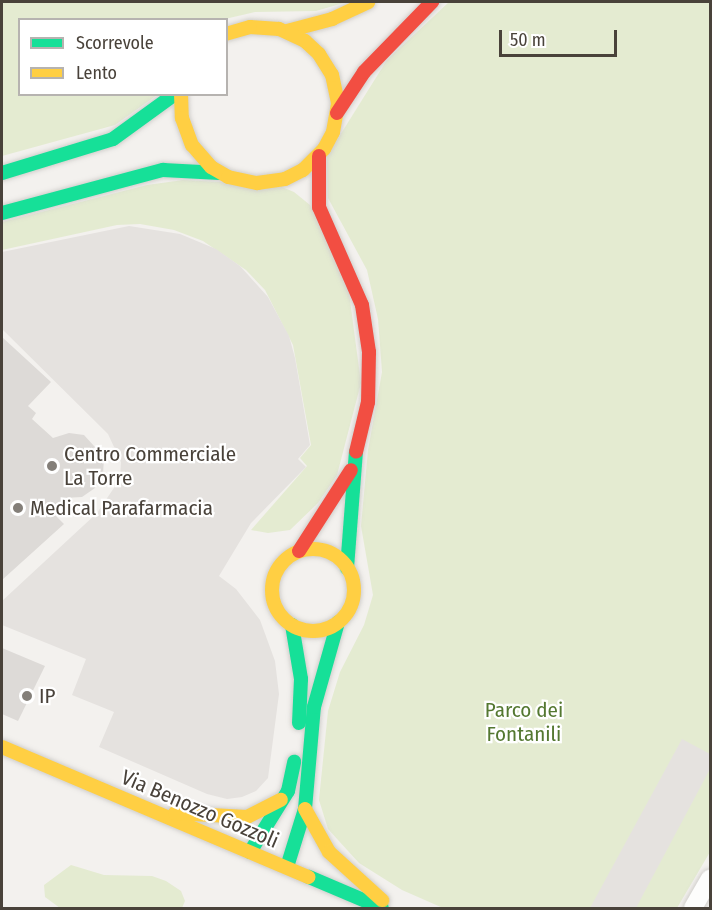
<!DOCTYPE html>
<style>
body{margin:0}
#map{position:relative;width:712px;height:910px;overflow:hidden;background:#f3f1ee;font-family:"Fira Sans Condensed",sans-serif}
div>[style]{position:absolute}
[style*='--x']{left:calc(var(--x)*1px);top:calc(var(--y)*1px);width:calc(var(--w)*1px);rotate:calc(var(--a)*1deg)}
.green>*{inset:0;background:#e4ebd1}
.parking>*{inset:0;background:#e5e2df}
.building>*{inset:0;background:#dddad7}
.roads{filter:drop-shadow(0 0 2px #d1cfcc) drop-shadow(0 0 2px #d1cfcc)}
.street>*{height:18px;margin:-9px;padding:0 9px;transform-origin:9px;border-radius:9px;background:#fdfdfc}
.fast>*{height:14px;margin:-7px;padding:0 7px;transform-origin:7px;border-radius:7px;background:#16e098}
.slow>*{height:14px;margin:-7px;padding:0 7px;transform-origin:7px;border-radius:7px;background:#ffcf43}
.slow>.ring{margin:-7px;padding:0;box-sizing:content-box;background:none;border:14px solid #ffcf43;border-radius:50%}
.jam>*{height:14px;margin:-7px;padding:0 7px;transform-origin:7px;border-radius:7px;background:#f24e42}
.dots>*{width:16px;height:16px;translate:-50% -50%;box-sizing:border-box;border:3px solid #fff;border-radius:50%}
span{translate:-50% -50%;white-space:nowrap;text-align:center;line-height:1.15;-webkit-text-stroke:4.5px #fff;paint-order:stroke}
.poi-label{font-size:21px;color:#49423a}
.left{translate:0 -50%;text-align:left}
.park-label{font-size:21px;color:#547831}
.street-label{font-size:21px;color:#49423a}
.frame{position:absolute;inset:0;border:3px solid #49423a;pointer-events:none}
.legend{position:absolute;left:18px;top:18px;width:210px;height:78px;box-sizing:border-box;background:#fff;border:2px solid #b6b3b0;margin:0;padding:8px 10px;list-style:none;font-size:18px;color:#49423a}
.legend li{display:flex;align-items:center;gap:12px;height:30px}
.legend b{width:30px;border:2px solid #b6b3b0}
.scale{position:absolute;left:499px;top:30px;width:118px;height:27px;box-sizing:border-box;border:3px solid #49423a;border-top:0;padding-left:8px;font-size:18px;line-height:21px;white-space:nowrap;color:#49423a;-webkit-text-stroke:4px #fff;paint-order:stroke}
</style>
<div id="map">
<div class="green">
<i style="clip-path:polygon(2px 2px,347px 2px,316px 11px,255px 12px,225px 19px,20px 20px,20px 94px,157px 95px,115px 125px,2px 156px)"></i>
<i style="clip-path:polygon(449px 2px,710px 2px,710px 852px,677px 908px,443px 908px,402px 890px,359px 863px,328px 829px,319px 800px,328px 711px,340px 672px,364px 625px,373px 595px,361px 526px,368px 450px,382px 372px,378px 319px,367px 270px,328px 198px,327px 156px,387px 60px)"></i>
<i style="clip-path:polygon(183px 180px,277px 185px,294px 192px,310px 205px,347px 278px,361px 383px,337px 475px,318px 503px,290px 530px,268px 533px,251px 530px,307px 466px,300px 458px,311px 445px,293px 345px,265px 290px,246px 270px,203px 241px,174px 230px,140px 224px,117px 225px,2px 250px,2px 222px,147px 185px)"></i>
<i style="clip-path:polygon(71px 865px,104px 875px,152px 876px,166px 881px,181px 891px,185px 901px,182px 908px,60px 908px,45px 897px,44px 885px)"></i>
</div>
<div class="parking">
<i style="clip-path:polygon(129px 226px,180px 234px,216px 249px,240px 266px,268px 297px,289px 336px,295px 358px,310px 445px,298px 459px,306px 467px,251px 523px,219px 576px,236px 589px,260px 620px,275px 661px,279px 694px,268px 778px,256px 791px,242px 797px,227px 799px,207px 794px,99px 747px,114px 712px,72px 695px,86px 659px,2px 625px,2px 601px,97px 513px,120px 479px,121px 462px,108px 434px,2px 329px,2px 252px)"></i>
<i style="clip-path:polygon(682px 739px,710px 754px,710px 769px,636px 908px,590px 908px)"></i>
</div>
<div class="building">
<i style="clip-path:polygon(2px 337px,51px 382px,28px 406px,36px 413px,32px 419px,53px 438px,69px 433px,84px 435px,104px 457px,103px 475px,95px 488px,82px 497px,64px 498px,52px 512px,64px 524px,2px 580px)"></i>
<i style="clip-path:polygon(2px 648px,45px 666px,18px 721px,2px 714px)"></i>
</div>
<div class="roads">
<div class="street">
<i style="--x:693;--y:908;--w:34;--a:-60"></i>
</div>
<div class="fast">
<i style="--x:2;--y:173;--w:116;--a:-17"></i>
<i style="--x:113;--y:139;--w:77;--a:-36"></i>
<i style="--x:2;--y:213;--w:167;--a:-15"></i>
<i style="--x:163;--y:170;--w:57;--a:3"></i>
<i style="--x:347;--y:568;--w:116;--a:-85.6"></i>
<i style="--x:292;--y:625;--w:55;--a:80.5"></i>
<i style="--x:301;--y:679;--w:44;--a:92.6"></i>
<i style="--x:250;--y:852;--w:72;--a:-58.1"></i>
<i style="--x:288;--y:791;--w:30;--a:-78"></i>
<i style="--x:287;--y:867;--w:61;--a:-72.8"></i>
<i style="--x:305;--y:809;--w:102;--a:-85"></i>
<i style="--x:314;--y:707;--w:88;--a:-74.2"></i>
<i style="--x:309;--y:877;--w:79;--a:23"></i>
</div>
<div class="slow">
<i style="--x:287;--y:31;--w:47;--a:-14.9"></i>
<i style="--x:332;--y:19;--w:40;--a:-25"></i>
<i style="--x:181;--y:94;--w:24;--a:88"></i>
<i style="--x:182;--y:118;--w:29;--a:70"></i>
<i style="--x:192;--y:145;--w:29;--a:49"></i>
<i style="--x:211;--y:167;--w:20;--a:30"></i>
<i style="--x:228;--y:177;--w:30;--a:12"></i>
<i style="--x:257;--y:183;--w:28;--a:-8"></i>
<i style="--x:285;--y:179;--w:20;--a:-27"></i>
<i style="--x:303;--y:170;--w:30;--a:-45"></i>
<i style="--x:324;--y:149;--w:19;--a:-62"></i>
<i style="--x:333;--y:132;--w:29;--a:-80"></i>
<i style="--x:338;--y:103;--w:29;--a:-102"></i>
<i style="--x:332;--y:75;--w:25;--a:-122"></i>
<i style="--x:319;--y:54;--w:19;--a:-137"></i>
<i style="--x:305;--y:41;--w:29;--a:-155"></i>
<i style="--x:279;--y:29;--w:29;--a:-176"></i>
<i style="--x:250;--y:27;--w:25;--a:164"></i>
<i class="ring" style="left:272px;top:549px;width:68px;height:68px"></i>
<i style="--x:2;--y:747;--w:333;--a:23"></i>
<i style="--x:305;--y:809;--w:49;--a:60.8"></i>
<i style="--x:329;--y:852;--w:72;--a:42.2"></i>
<i style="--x:175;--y:813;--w:72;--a:3.2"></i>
<i style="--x:247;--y:817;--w:38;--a:-27"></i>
</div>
<div class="jam">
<i style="--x:337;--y:113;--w:49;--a:-56.6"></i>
<i style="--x:364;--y:72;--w:98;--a:-45.8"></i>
<i style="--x:319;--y:156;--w:51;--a:90"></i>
<i style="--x:319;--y:207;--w:107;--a:66.3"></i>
<i style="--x:362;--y:305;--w:48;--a:81.5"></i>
<i style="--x:369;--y:352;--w:50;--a:91.1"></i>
<i style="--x:368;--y:402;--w:51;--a:103.5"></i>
<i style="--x:299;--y:551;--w:96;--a:-57.3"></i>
</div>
</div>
<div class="dots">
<i style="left:52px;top:466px;background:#847f79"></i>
<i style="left:18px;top:508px;background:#847f79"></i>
<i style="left:27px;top:696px;background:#847f79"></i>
</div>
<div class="poi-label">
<span class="left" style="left:64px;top:466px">Centro Commerciale<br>La Torre</span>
<span class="left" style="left:30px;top:508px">Medical Parafarmacia</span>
<span class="left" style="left:39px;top:696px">IP</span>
</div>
<div class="park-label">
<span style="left:524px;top:722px">Parco dei<br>Fontanili</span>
</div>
<div class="street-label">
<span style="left:200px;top:809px;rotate:23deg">Via Benozzo Gozzoli</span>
</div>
<div class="frame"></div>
<ul class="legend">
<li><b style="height:8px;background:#16e098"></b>Scorrevole</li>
<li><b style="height:8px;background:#ffcf43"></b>Lento</li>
</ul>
<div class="scale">50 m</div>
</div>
